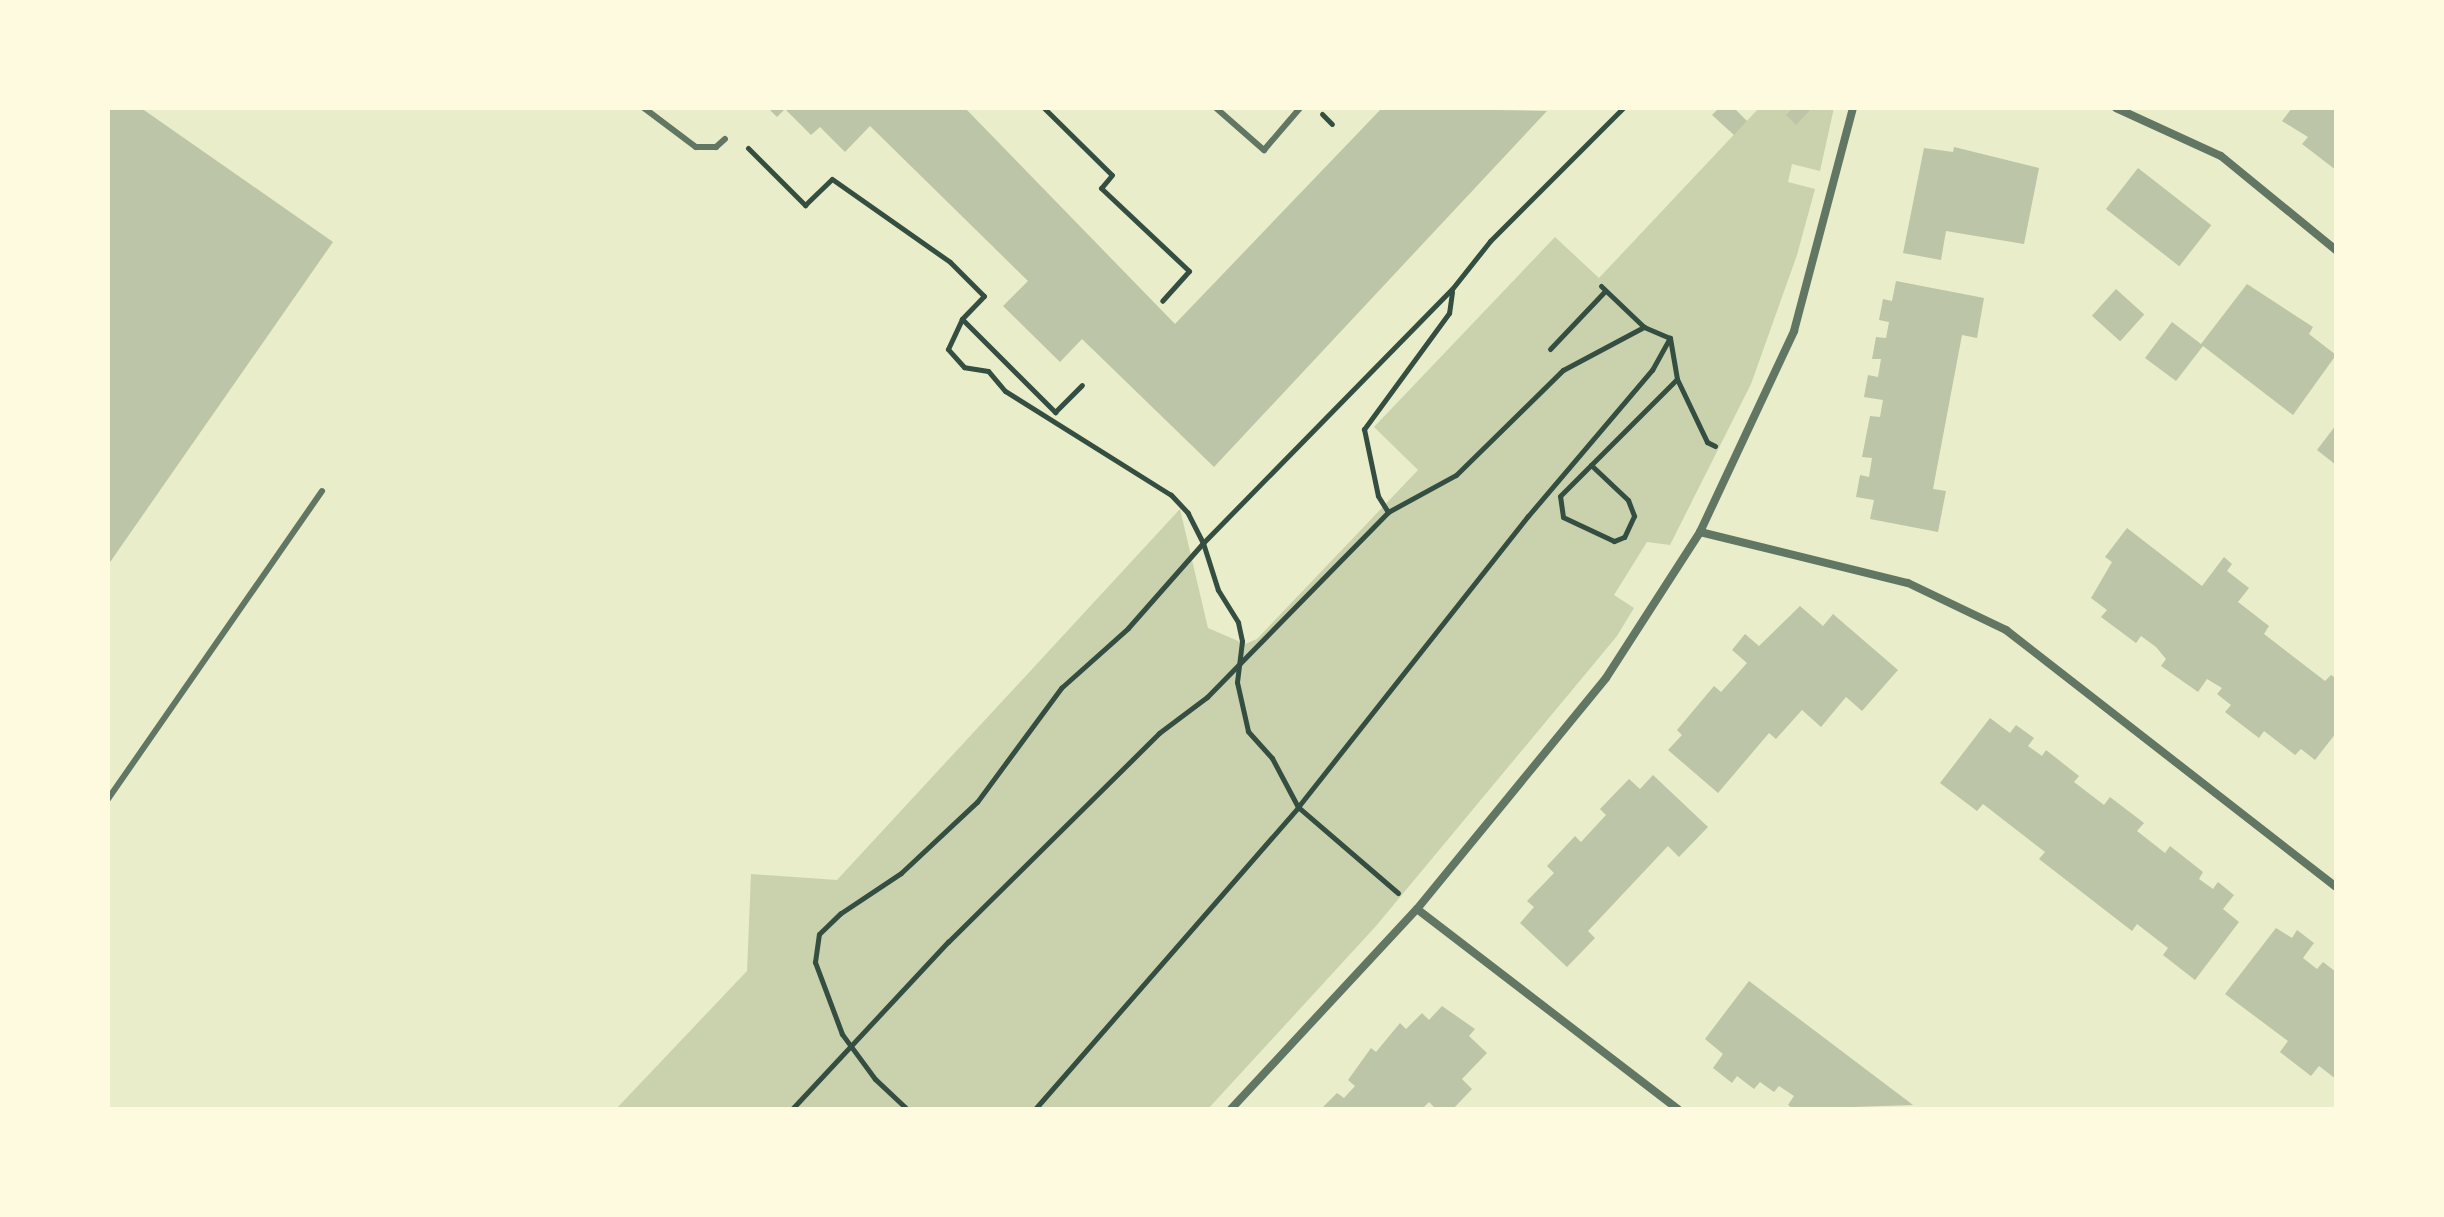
<!DOCTYPE html>
<style>
body{margin:0}
#map{position:relative;width:2444px;height:1217px;overflow:hidden;background:#e9edc9;font-family:Lato,sans-serif}
div>[style]{position:absolute}
[style*='--x']{left:calc(var(--x)*1px);top:calc(var(--y)*1px);width:calc(var(--w)*1px);rotate:calc(var(--a)*1deg)}
.green>*{inset:0;background:#cad2ad}
.building>*{inset:0;background:#bcc5a7;transform-origin:0 0}
.path>*{height:5px;margin:-2.5px;padding:0 2.5px;transform-origin:2.5px;border-radius:2.5px;background:#344e41}
.service>*{height:6px;margin:-3px;padding:0 3px;transform-origin:3px;border-radius:3px;background:#617663}
.minor>*{height:8px;margin:-4px;padding:0 4px;transform-origin:4px;border-radius:4px;background:#617663}
span{translate:-50% -50%;white-space:nowrap;text-align:center;line-height:1.15;-webkit-text-stroke:7px #fefae0;paint-order:stroke}
.frame{position:absolute;inset:0;border:110px solid #fefae0;pointer-events:none}
</style>
<div id="map">
<div class="green">
<i style="clip-path:polygon(1759px 108px,1834px 108px,1820px 171px,1792px 164px,1788px 182px,1815px 189px,1797px 255px,1751px 384px,1670px 545px,1647px 542px,1614px 595px,1634px 608px,1617px 636px,1376px 926px,1208px 1109px,616px 1109px,747px 971px,751px 874px,837px 880px,1180px 509px,1208px 628px,1245px 644px,1257px 639px,1418px 470px,1374px 427px,1555px 237px,1599px 278px)"></i>
</div>
<div class="building">
<i style="clip-path:polygon(108px 108px,141px 108px,333px 242px,108px 565px)"></i>
<i style="clip-path:polygon(768px 108px,965px 108px,1175px 324px,1382px 108px,1547px 111px,1214px 467px,1082px 339px,1060px 362px,1003px 306px,1028px 281px,870px 126px,845px 152px,820px 127px,811px 135px,785px 109px,777px 117px)"></i>
<i style="clip-path:polygon(1719px 108px,1734px 108px,1747px 121px,1734px 135px,1712px 115px)"></i>
<i style="clip-path:polygon(1793px 108px,1812px 108px,1796px 125px,1786px 115px)"></i>
<i style="clip-path:polygon(2292px 108px,2336px 108px,2336px 170px,2302px 144px,2308px 137px,2282px 121px)"></i>
<i style="clip-path:polygon(1954px 147px,2039px 168px,2024px 244px,1946px 231px,1941px 260px,1903px 253px,1924px 148px,1953px 152px)"></i>
<i style="left:2138px;top:168px;width:93px;height:52px;rotate:38deg"></i>
<i style="clip-path:polygon(1896px 281px,1984px 298px,1977px 338px,1962px 335px,1933px 489px,1946px 491px,1938px 532px,1870px 519px,1874px 500px,1856px 497px,1860px 475px,1869px 477px,1872px 458px,1862px 457px,1870px 416px,1880px 417px,1883px 400px,1864px 397px,1868px 375px,1878px 377px,1881px 359px,1872px 359px,1876px 337px,1886px 338px,1889px 322px,1879px 320px,1883px 299px,1892px 301px)"></i>
<i style="clip-path:polygon(2247px 284px,2313px 327px,2309px 334px,2336px 355px,2293px 415px,2203px 346px,2176px 381px,2145px 358px,2172px 322px,2201px 344px)"></i>
<i style="left:2116px;top:289px;width:38px;height:36px;rotate:42deg"></i>
<i style="clip-path:polygon(2336px 425px,2336px 465px,2317px 450px)"></i>
<i style="clip-path:polygon(2127px 528px,2202px 586px,2224px 557px,2232px 564px,2227px 571px,2249px 588px,2238px 602px,2269px 626px,2264px 634px,2325px 681px,2331px 675px,2336px 678px,2336px 733px,2315px 760px,2301px 749px,2295px 755px,2264px 731px,2259px 738px,2225px 712px,2231px 705px,2217px 694px,2222px 688px,2207px 679px,2198px 692px,2161px 666px,2166px 659px,2156px 647px,2141px 636px,2136px 643px,2101px 617px,2107px 610px,2091px 598px,2112px 562px,2105px 557px)"></i>
<i style="clip-path:polygon(1800px 606px,1823px 626px,1833px 614px,1898px 670px,1862px 711px,1846px 697px,1821px 727px,1802px 710px,1776px 739px,1769px 733px,1718px 793px,1668px 750px,1682px 735px,1677px 730px,1714px 686px,1721px 692px,1747px 663px,1732px 650px,1745px 634px,1759px 646px)"></i>
<i style="clip-path:polygon(1990px 718px,2010px 733px,2016px 725px,2034px 738px,2028px 746px,2042px 756px,2046px 750px,2079px 776px,2074px 782px,2104px 805px,2110px 797px,2144px 823px,2137px 831px,2165px 853px,2170px 846px,2203px 872px,2199px 879px,2213px 889px,2218px 882px,2234px 895px,2223px 909px,2239px 922px,2195px 980px,2163px 955px,2168px 948px,2137px 924px,2132px 931px,2039px 859px,2045px 852px,1983px 804px,1977px 811px,1940px 783px)"></i>
<i style="clip-path:polygon(1653px 775px,1708px 827px,1679px 857px,1668px 846px,1588px 931px,1595px 938px,1567px 967px,1520px 923px,1534px 907px,1527px 901px,1554px 873px,1547px 866px,1575px 836px,1581px 842px,1593px 829px,1606px 815px,1600px 809px,1629px 779px,1640px 789px)"></i>
<i style="clip-path:polygon(2276px 928px,2292px 938px,2297px 930px,2314px 943px,2303px 958px,2317px 969px,2323px 962px,2336px 972px,2336px 1079px,2319px 1066px,2311px 1076px,2280px 1052px,2288px 1041px,2225px 994px)"></i>
<i style="clip-path:polygon(1749px 981px,1913px 1105px,1793px 1109px,1788px 1105px,1794px 1096px,1779px 1086px,1774px 1092px,1760px 1082px,1754px 1089px,1737px 1076px,1732px 1083px,1713px 1068px,1723px 1054px,1705px 1039px)"></i>
<i style="clip-path:polygon(1442px 1006px,1475px 1029px,1469px 1036px,1487px 1053px,1462px 1079px,1472px 1089px,1453px 1109px,1436px 1109px,1429px 1102px,1422px 1109px,1321px 1109px,1337px 1093px,1344px 1098px,1355px 1086px,1348px 1080px,1371px 1048px,1376px 1052px,1400px 1023px,1406px 1029px,1422px 1013px,1429px 1020px)"></i>
</div>
<div class="path">
<i style="--x:1044;--y:108;--w:95;--a:44.6"></i>
<i style="--x:1112;--y:175;--w:17;--a:130"></i>
<i style="--x:1101;--y:188;--w:121;--a:43.3"></i>
<i style="--x:1189;--y:271;--w:40;--a:132"></i>
<i style="--x:1322;--y:114;--w:14;--a:45"></i>
<i style="--x:748;--y:148;--w:81;--a:45"></i>
<i style="--x:805;--y:205;--w:37;--a:-44"></i>
<i style="--x:832;--y:179;--w:144;--a:35.1"></i>
<i style="--x:950;--y:262;--w:48;--a:45"></i>
<i style="--x:984;--y:296;--w:32;--a:134"></i>
<i style="--x:962;--y:319;--w:132;--a:45"></i>
<i style="--x:1055;--y:412;--w:38;--a:-45"></i>
<i style="--x:1601;--y:286;--w:59;--a:43.6"></i>
<i style="--x:1644;--y:327;--w:28;--a:23"></i>
<i style="--x:1670;--y:338;--w:42;--a:80.3"></i>
<i style="--x:1677;--y:379;--w:70;--a:64.5"></i>
<i style="--x:1707;--y:442;--w:9;--a:27"></i>
<i style="--x:1452;--y:292;--w:21;--a:98"></i>
<i style="--x:1449;--y:313;--w:144;--a:126.2"></i>
<i style="--x:1364;--y:429;--w:68;--a:78.2"></i>
<i style="--x:1378;--y:496;--w:19;--a:58"></i>
<i style="--x:1388;--y:512;--w:77;--a:-28.6"></i>
<i style="--x:1456;--y:475;--w:150;--a:-44.5"></i>
<i style="--x:1563;--y:370;--w:92;--a:-28"></i>
<i style="--x:1550;--y:349;--w:80;--a:-46.5"></i>
<i style="--x:1591;--y:465;--w:51;--a:43.4"></i>
<i style="--x:1628;--y:500;--w:17;--a:69"></i>
<i style="--x:1634;--y:516;--w:23;--a:115"></i>
<i style="--x:1624;--y:537;--w:11;--a:158"></i>
<i style="--x:1614;--y:541;--w:56;--a:-154.8"></i>
<i style="--x:1563;--y:517;--w:21;--a:-98"></i>
<i style="--x:1560;--y:496;--w:165;--a:-45"></i>
<i style="--x:1398;--y:893;--w:132;--a:-139.3"></i>
<i style="--x:1298;--y:807;--w:55;--a:-118"></i>
<i style="--x:1272;--y:758;--w:36;--a:-132"></i>
<i style="--x:1248;--y:731;--w:50;--a:-102.7"></i>
<i style="--x:1237;--y:682;--w:41;--a:-83"></i>
<i style="--x:1242;--y:641;--w:19;--a:-102"></i>
<i style="--x:1238;--y:622;--w:38;--a:-122"></i>
<i style="--x:1218;--y:590;--w:49;--a:-107.7"></i>
<i style="--x:1203;--y:543;--w:356;--a:-45.6"></i>
<i style="--x:1452;--y:289;--w:61;--a:-51.6"></i>
<i style="--x:1490;--y:241;--w:188;--a:-45"></i>
<i style="--x:792;--y:1109;--w:229;--a:-47"></i>
<i style="--x:948;--y:942;--w:297;--a:-44.7"></i>
<i style="--x:1159;--y:733;--w:60;--a:-36.9"></i>
<i style="--x:1207;--y:697;--w:259;--a:-45.6"></i>
<i style="--x:907;--y:1109;--w:44;--a:-136.8"></i>
<i style="--x:875;--y:1079;--w:56;--a:-126.3"></i>
<i style="--x:842;--y:1034;--w:77;--a:-110.6"></i>
<i style="--x:815;--y:962;--w:28;--a:-82"></i>
<i style="--x:819;--y:934;--w:30;--a:-44"></i>
<i style="--x:841;--y:913;--w:72;--a:-33.7"></i>
<i style="--x:901;--y:873;--w:104;--a:-43.1"></i>
<i style="--x:977;--y:802;--w:142;--a:-53.6"></i>
<i style="--x:1061;--y:688;--w:90;--a:-41.8"></i>
<i style="--x:1128;--y:628;--w:113;--a:-48.6"></i>
<i style="--x:1203;--y:543;--w:34;--a:-117"></i>
<i style="--x:1188;--y:513;--w:25;--a:-133"></i>
<i style="--x:1171;--y:495;--w:196;--a:-147.9"></i>
<i style="--x:1005;--y:391;--w:26;--a:-130"></i>
<i style="--x:988;--y:371;--w:24;--a:-171"></i>
<i style="--x:964;--y:367;--w:24;--a:-132"></i>
<i style="--x:948;--y:349;--w:33;--a:-65"></i>
<i style="--x:1035;--y:1109;--w:400;--a:-48.9"></i>
<i style="--x:1298;--y:807;--w:371;--a:-51.7"></i>
<i style="--x:1528;--y:516;--w:192;--a:-49.7"></i>
<i style="--x:1652;--y:370;--w:37;--a:-61"></i>
</div>
<div class="service">
<i style="--x:644;--y:108;--w:65;--a:36.9"></i>
<i style="--x:696;--y:147;--w:20;--a:0"></i>
<i style="--x:716;--y:147;--w:12;--a:-42"></i>
<i style="--x:1216;--y:108;--w:64;--a:41.2"></i>
<i style="--x:1264;--y:150;--w:55;--a:-49.4"></i>
<i style="--x:108;--y:799;--w:375;--a:-55.2"></i>
</div>
<div class="minor">
<i style="--x:2116;--y:108;--w:115;--a:24.6"></i>
<i style="--x:2221;--y:156;--w:149;--a:39.3"></i>
<i style="--x:1700;--y:532;--w:214;--a:13.8"></i>
<i style="--x:1908;--y:583;--w:109;--a:25.6"></i>
<i style="--x:2006;--y:630;--w:418;--a:37.9"></i>
<i style="--x:1417;--y:909;--w:329;--a:37.5"></i>
<i style="--x:1231;--y:1109;--w:273;--a:-47.1"></i>
<i style="--x:1417;--y:909;--w:298;--a:-50.7"></i>
<i style="--x:1606;--y:678;--w:174;--a:-57.2"></i>
<i style="--x:1700;--y:532;--w:222;--a:-64.9"></i>
<i style="--x:1794;--y:331;--w:231;--a:-75.2"></i>
</div>
<div class="frame"></div>
</div>
